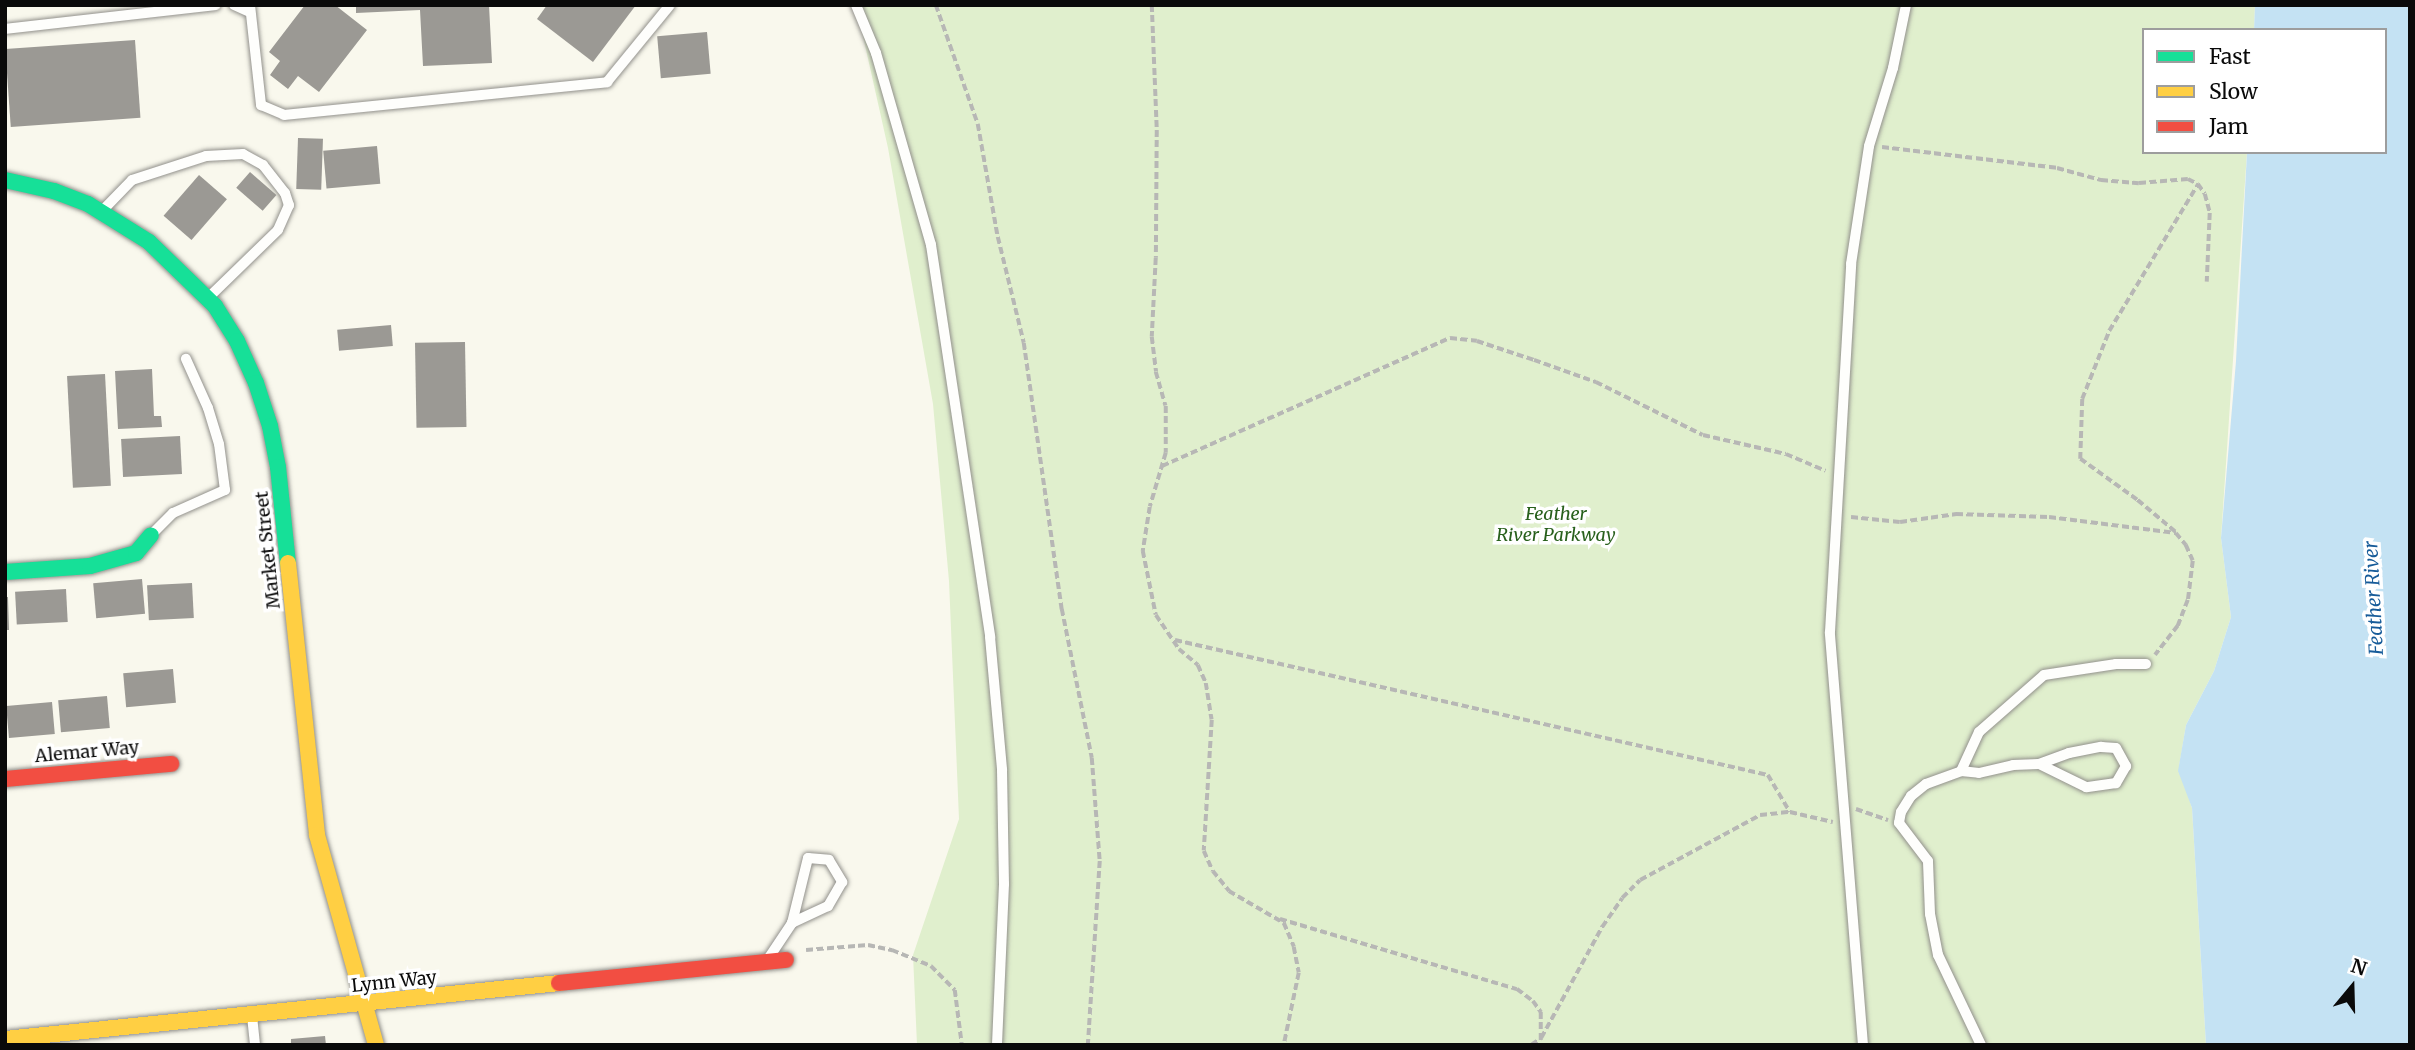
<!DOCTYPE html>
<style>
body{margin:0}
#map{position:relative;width:2415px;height:1050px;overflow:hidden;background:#f9f8ed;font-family:Merriweather,serif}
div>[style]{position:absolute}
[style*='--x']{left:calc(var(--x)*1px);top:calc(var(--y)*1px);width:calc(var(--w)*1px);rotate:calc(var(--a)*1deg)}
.green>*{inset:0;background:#e0efcd}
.water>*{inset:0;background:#c4e2f3}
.building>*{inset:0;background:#9b9994;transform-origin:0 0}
.path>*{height:3.5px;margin-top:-1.75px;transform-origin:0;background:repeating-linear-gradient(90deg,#b7b7b5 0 7px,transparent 0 10.5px)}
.roads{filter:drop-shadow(0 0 2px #92918c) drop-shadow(0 0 2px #92918c)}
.lane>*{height:10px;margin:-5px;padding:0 5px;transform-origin:5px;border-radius:5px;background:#fefefc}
.fast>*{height:16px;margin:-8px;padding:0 8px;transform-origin:8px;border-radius:8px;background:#16e098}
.slow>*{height:16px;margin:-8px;padding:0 8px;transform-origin:8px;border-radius:8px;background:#ffcf43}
.jam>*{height:16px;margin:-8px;padding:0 8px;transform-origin:8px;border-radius:8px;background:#f24e42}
span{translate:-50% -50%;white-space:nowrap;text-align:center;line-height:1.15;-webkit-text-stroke:7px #fff;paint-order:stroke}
.park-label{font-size:18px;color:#28601c;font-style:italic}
.street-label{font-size:18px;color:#0a0a0a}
.water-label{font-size:19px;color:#165b99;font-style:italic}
.frame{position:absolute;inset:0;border:7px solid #0a0a0a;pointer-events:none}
.legend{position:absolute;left:2142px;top:28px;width:245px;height:126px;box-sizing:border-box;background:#fff;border:2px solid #9d9d9d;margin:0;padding:9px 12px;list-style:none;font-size:21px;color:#0a0a0a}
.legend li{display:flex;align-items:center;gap:14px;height:35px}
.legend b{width:35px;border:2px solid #9d9d9d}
.north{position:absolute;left:2317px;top:952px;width:70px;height:70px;-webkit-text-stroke:5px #fff;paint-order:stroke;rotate:19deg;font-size:19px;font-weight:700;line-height:28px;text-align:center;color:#0a0a0a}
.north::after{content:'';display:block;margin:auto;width:24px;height:32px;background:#0a0a0a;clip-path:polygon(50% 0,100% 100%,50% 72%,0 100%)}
</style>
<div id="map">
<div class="green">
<i style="clip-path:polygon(856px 5px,2255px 5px,2254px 30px,2144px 30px,2144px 152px,2247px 152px,2221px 538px,2231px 617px,2214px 671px,2186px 725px,2179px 767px,2192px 808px,2206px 1045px,917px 1045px,913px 955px,959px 819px,949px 581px,933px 404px,888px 148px)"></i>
</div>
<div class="water">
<i style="clip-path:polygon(2255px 5px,2410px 5px,2410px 1045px,2206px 1045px,2192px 808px,2178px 771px,2186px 725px,2214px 671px,2231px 617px,2221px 538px,2236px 361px,2247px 152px,2385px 152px,2385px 30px,2254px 30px)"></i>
</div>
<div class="building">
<i style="clip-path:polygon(305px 5px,335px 5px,367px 30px,319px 92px,298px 76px,288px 89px,270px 75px,280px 61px,269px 52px)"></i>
<i style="clip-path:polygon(356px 5px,489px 5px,492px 63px,423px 66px,420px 10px,356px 13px)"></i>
<i style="clip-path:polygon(547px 5px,636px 5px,593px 62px,537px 19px)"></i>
<i style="left:707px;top:32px;width:42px;height:50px;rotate:85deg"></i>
<i style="left:135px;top:40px;width:78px;height:130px;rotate:86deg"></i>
<i style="left:298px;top:138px;width:25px;height:51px;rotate:2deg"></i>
<i style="left:377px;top:146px;width:38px;height:54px;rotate:85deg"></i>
<i style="left:250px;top:172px;width:35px;height:21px;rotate:41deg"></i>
<i style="left:199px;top:175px;width:37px;height:54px;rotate:41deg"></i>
<i style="left:391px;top:325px;width:21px;height:54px;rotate:85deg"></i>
<i style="left:465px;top:342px;width:85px;height:50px;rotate:89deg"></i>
<i style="clip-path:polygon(152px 369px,154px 416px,161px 416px,162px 427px,118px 429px,115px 371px)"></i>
<i style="left:105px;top:374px;width:112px;height:38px;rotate:87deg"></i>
<i style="left:180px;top:436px;width:38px;height:59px;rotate:87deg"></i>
<i style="left:142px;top:579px;width:35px;height:49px;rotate:85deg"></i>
<i style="left:192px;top:583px;width:35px;height:45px;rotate:87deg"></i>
<i style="left:66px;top:589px;width:33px;height:51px;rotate:87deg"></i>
<i style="clip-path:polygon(5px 597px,8px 597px,9px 630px,5px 630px)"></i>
<i style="left:173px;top:669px;width:34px;height:50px;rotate:85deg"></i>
<i style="left:107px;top:696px;width:32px;height:49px;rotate:85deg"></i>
<i style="left:52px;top:702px;width:32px;height:46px;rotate:85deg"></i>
<i style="clip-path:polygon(325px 1036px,326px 1045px,291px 1045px,291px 1039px)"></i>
</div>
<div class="path">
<i style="--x:936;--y:5;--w:126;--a:70.6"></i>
<i style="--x:978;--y:124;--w:115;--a:80"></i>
<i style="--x:998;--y:237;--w:109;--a:76.2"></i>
<i style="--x:1024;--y:343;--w:269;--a:81.9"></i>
<i style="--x:1062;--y:609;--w:152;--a:78.6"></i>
<i style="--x:1092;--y:758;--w:103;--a:85.6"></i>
<i style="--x:1100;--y:861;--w:184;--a:93.7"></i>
<i style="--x:1152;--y:5;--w:125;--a:87.7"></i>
<i style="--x:1157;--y:130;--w:128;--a:90.4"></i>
<i style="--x:1156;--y:258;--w:79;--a:92.9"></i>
<i style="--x:1152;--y:337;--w:35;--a:83"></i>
<i style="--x:1156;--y:372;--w:35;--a:74"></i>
<i style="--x:1166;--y:406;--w:47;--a:90"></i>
<i style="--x:1166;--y:453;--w:56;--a:106.5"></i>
<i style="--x:1150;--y:507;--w:45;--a:99"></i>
<i style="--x:1143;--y:551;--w:65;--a:78.5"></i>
<i style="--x:1156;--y:615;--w:41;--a:55.9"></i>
<i style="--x:1179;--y:649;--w:25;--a:40"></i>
<i style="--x:1198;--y:665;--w:20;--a:66"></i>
<i style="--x:1206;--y:683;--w:37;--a:81"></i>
<i style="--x:1212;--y:720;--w:131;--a:93.5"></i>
<i style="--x:1204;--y:851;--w:22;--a:66"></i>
<i style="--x:1213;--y:871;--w:26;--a:51"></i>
<i style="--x:1229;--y:891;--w:64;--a:30.2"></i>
<i style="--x:1284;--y:923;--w:26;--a:67"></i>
<i style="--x:1294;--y:947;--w:26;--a:79"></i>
<i style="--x:1299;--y:973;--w:74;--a:101.8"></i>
<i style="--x:1882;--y:147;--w:176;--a:6.8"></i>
<i style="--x:2057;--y:168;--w:46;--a:15.3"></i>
<i style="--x:2101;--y:180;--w:38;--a:5"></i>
<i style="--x:2139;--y:183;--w:49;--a:-4.7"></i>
<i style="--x:2188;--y:179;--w:11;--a:27"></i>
<i style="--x:2198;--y:184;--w:12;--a:55"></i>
<i style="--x:2205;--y:194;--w:20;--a:75"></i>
<i style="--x:2210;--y:213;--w:69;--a:92.5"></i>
<i style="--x:1162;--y:466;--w:315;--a:-24"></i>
<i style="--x:1450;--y:338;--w:27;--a:6"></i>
<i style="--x:1477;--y:341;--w:60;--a:18.4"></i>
<i style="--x:1534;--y:360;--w:66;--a:19.5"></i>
<i style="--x:1596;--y:382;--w:119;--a:26.4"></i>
<i style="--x:1703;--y:435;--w:85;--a:12.9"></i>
<i style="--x:1786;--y:454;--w:43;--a:23"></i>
<i style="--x:1851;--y:517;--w:49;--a:5.8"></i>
<i style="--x:1900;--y:522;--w:57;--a:-8.1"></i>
<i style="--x:1956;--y:514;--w:93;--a:1.8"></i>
<i style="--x:2049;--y:517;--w:128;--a:7.2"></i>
<i style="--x:2176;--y:533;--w:16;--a:50"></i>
<i style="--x:2186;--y:545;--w:17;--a:66"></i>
<i style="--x:2193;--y:561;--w:39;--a:97"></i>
<i style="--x:2188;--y:600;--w:28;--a:111"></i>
<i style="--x:2178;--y:626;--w:37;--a:128"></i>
<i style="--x:2175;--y:532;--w:50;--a:-139.9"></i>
<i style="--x:2137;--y:500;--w:70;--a:-144.3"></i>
<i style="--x:2080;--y:459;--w:60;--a:-88.1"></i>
<i style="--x:2082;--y:399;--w:73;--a:-68.3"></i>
<i style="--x:2109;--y:331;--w:172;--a:-58.8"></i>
<i style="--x:1175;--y:640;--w:608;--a:12.83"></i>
<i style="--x:1768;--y:775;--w:43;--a:59.3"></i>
<i style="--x:1856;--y:809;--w:34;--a:19"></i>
<i style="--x:1280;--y:919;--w:247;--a:16.5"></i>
<i style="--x:1517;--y:989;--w:20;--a:37"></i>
<i style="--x:1533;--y:1001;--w:14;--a:54"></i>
<i style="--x:1541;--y:1012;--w:33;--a:90"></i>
<i style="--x:806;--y:950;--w:62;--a:-4.6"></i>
<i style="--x:868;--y:945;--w:25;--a:12"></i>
<i style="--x:892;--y:950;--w:42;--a:22.3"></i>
<i style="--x:931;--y:966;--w:34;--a:45"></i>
<i style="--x:955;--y:990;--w:55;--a:82.7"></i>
<i style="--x:1531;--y:1045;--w:12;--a:-35"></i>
<i style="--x:1541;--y:1038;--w:127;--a:-61.2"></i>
<i style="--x:1602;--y:927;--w:35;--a:-55"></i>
<i style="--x:1622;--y:898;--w:25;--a:-45"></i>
<i style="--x:1640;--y:880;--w:136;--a:-28.4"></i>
<i style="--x:1760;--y:815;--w:30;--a:-6"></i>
<i style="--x:1790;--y:812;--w:44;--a:13.1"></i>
</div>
<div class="roads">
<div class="lane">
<i style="--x:234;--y:5;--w:17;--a:24"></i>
<i style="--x:250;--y:5;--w:101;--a:83.7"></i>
<i style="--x:261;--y:105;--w:25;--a:23"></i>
<i style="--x:284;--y:115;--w:325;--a:-5.8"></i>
<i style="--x:607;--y:82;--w:99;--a:-50.7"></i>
<i style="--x:856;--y:5;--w:52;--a:67.4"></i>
<i style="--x:876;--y:53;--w:200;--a:74"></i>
<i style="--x:931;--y:245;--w:396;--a:81.4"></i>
<i style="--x:990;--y:637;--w:134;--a:84.8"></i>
<i style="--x:1002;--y:770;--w:114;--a:89"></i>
<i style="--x:1004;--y:884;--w:161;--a:92.5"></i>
<i style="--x:5;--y:29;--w:212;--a:-6.5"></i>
<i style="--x:102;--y:211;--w:43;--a:-45.9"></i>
<i style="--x:132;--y:180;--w:78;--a:-18"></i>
<i style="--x:206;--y:156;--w:37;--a:-3"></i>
<i style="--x:243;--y:154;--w:23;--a:29"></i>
<i style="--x:263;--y:165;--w:36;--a:52"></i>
<i style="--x:285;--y:193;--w:13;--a:72"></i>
<i style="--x:289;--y:205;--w:27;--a:114"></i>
<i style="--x:278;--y:230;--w:96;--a:135.8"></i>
<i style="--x:151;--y:535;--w:31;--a:-45"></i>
<i style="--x:173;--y:513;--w:57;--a:-23.9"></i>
<i style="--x:225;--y:490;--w:46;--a:-97.4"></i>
<i style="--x:219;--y:444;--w:38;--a:-107"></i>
<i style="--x:208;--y:408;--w:54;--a:-114.2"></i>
<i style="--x:1961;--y:771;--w:43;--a:-65.2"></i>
<i style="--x:1979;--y:732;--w:86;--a:-41.2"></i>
<i style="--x:2044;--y:675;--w:73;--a:-8.7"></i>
<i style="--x:2116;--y:664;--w:30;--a:0"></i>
<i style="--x:768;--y:959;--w:43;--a:-56.3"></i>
<i style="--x:792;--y:923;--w:67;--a:-76.2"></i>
<i style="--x:808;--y:858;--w:21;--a:5"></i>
<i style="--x:829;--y:860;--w:26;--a:59"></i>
<i style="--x:842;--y:882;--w:28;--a:120"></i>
<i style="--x:828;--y:906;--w:40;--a:155"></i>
<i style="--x:252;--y:1016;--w:29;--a:84"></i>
<i style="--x:1863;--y:1045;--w:414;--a:-94.6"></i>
<i style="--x:1830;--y:632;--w:369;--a:-86.7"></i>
<i style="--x:1851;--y:264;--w:119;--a:-81.3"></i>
<i style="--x:1869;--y:146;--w:82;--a:-72.9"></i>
<i style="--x:1893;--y:68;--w:64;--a:-78.3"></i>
<i style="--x:1981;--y:1045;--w:100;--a:-115.5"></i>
<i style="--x:1938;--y:955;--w:42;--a:-101"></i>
<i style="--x:1930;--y:914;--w:53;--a:-92.2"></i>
<i style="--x:1928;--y:861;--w:48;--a:-127.3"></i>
<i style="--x:1899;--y:823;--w:11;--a:-80"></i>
<i style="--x:1901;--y:812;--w:19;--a:-58"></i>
<i style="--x:1911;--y:796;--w:19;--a:-39"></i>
<i style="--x:1926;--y:784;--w:37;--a:-20"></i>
<i style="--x:1961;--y:771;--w:18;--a:6"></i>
<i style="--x:1979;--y:773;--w:35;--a:-13"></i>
<i style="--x:2013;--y:765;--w:26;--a:-2"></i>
<i style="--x:2039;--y:764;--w:32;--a:-20"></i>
<i style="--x:2069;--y:753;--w:33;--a:-11"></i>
<i style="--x:2101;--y:747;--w:15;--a:4"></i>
<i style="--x:2116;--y:748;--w:21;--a:61"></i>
<i style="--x:2126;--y:766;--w:20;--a:120"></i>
<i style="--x:2116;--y:783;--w:30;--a:172"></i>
<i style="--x:2086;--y:787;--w:52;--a:-153.9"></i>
</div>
<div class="fast">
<i style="--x:5;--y:180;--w:50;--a:12.7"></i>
<i style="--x:54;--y:191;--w:36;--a:21"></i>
<i style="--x:88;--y:204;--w:72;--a:31.9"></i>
<i style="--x:149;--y:242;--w:92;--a:44.1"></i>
<i style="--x:215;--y:306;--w:41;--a:57.8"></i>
<i style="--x:237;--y:341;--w:46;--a:65.7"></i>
<i style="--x:256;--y:383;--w:45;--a:72"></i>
<i style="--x:270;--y:426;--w:42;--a:79"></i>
<i style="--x:278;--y:467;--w:97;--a:84.1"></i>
<i style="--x:5;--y:572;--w:85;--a:-4"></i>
<i style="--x:90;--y:566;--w:48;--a:-15.8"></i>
<i style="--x:136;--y:553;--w:23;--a:-50"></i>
</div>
<div class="slow">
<i style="--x:288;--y:563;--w:274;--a:83.9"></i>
<i style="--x:317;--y:835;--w:218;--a:74.3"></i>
<i style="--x:5;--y:1039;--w:557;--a:-5.77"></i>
</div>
<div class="jam">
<i style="--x:5;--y:779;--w:167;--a:-5.2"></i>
<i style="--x:559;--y:983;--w:228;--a:-5.8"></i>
</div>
</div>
<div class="park-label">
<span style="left:1556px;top:525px">Feather<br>River Parkway</span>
</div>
<div class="street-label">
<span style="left:268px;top:550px;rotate:-96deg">Market Street</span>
<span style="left:87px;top:752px;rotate:-5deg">Alemar Way</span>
<span style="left:394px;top:982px;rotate:-6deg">Lynn Way</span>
</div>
<div class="water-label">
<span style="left:2374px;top:598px;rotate:-93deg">Feather River</span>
</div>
<div class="frame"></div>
<ul class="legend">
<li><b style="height:9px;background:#16e098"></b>Fast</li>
<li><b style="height:9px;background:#ffcf43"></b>Slow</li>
<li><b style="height:9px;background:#f24e42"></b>Jam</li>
</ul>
<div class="north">N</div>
</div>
